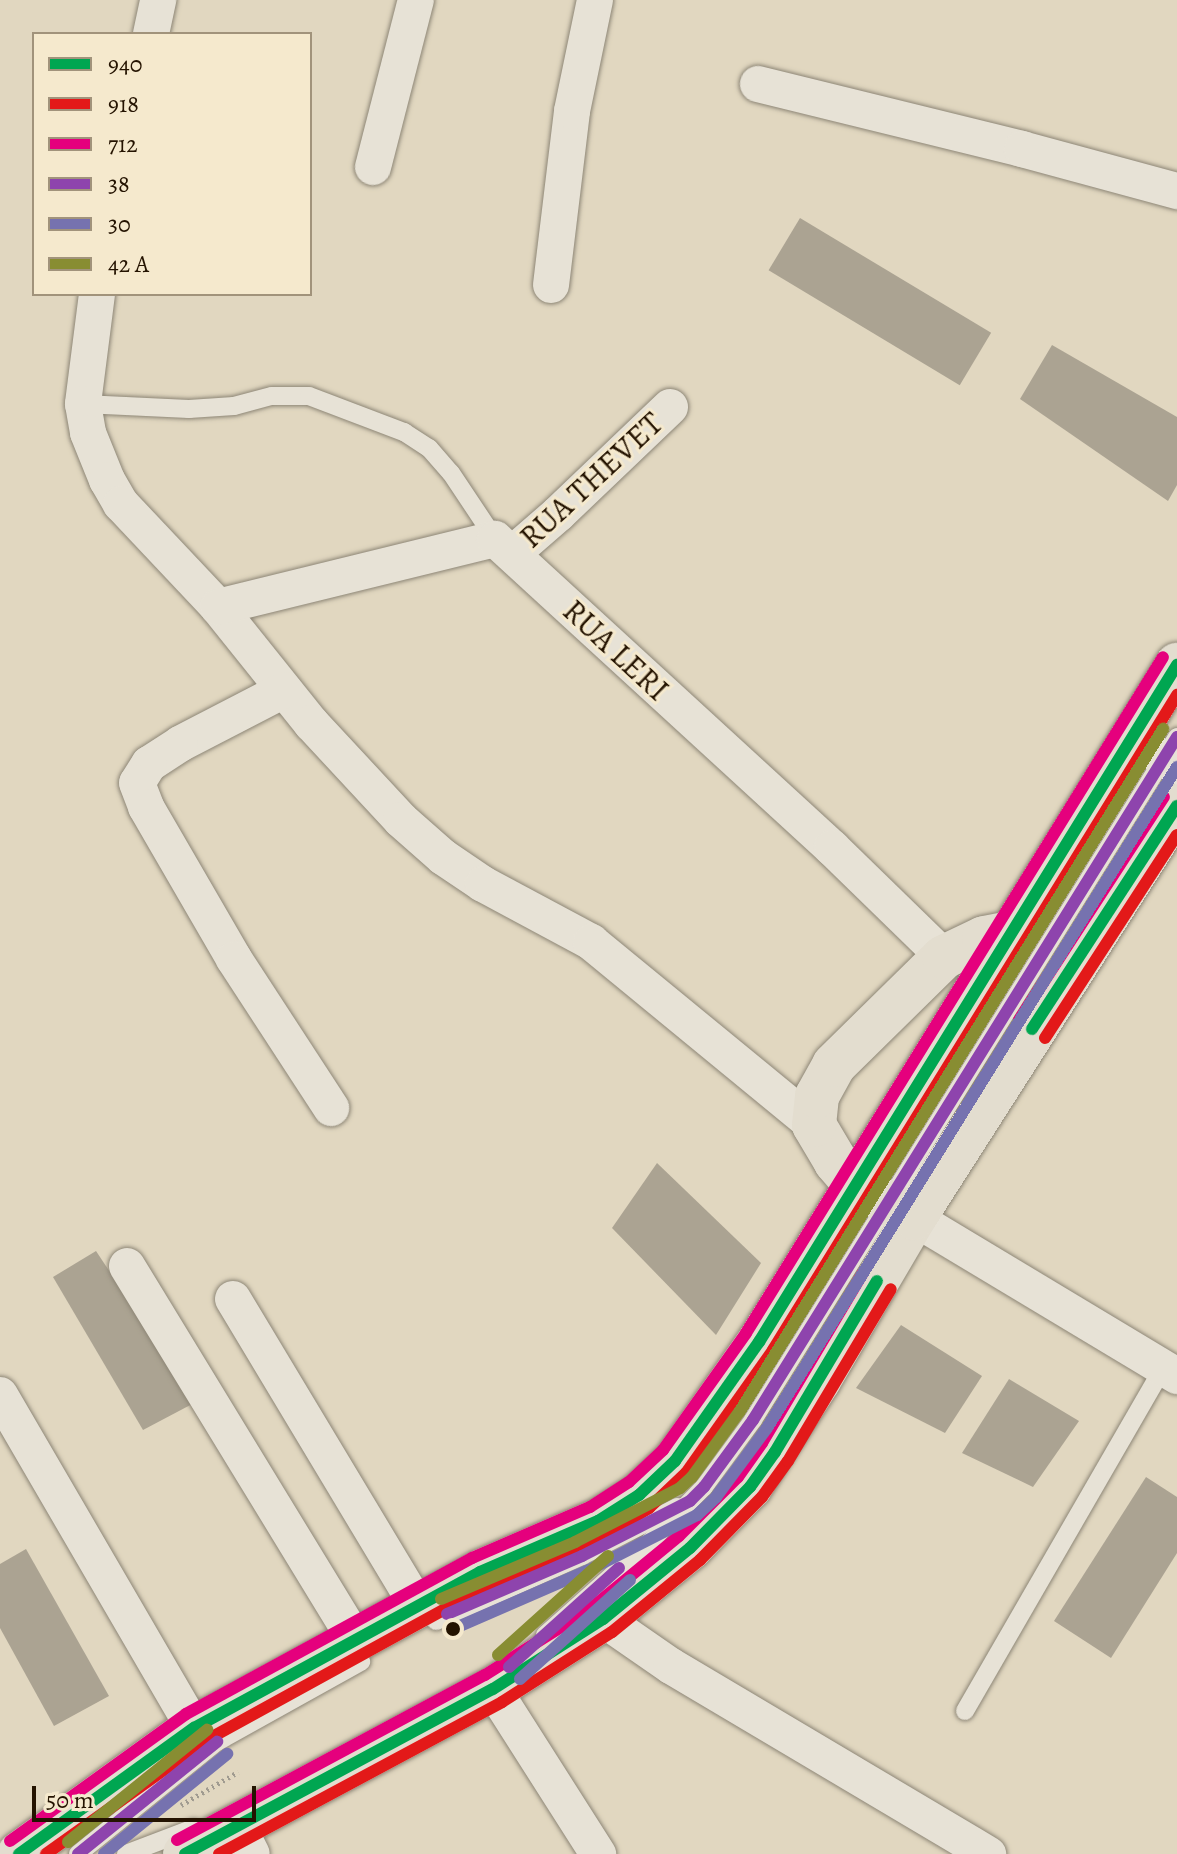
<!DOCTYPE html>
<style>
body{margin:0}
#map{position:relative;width:1177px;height:1854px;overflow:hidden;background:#e1d7c0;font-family:Alegreya,serif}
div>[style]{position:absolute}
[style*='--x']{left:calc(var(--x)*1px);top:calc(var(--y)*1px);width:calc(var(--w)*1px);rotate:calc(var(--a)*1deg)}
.building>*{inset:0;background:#aba392;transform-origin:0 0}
.path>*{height:5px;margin-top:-2.5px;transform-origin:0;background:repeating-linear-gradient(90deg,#a09b90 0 2px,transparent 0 6px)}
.roads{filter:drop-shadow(0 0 2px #8d8676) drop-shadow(0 0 2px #8d8676)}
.lane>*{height:18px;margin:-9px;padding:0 9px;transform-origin:9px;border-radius:9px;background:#e7e2d6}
.street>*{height:36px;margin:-18px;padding:0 18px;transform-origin:18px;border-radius:18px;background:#e7e2d6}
.primary>*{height:44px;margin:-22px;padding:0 22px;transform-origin:22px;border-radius:22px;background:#e3ddcf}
.bus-1>*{height:12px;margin:-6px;padding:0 6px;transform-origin:6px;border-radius:6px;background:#00a651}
.bus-2>*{height:12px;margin:-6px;padding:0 6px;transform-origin:6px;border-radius:6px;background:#e31919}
.bus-3>*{height:12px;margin:-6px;padding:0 6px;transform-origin:6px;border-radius:6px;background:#e5007d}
.bus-4>*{height:12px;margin:-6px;padding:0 6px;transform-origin:6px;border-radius:6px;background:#8e44ad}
.bus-5>*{height:12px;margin:-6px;padding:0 6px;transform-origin:6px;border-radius:6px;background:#7672af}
.bus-6>*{height:12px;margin:-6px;padding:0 6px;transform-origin:6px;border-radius:6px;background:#888d32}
.dots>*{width:22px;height:22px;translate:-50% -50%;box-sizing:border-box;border:4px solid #f5e9cd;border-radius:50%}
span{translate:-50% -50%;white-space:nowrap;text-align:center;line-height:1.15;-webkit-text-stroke:6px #f5e9cd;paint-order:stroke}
.street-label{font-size:32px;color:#241300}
.legend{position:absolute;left:32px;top:32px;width:280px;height:264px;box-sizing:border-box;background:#f5e9cd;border:2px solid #a1937b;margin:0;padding:10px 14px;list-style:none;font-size:24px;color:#241300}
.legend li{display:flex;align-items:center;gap:16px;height:40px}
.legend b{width:40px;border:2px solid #a1937b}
.scale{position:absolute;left:32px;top:1786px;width:224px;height:36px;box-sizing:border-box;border:4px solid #241300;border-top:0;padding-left:10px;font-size:24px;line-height:28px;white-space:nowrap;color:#241300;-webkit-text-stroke:6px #f5e9cd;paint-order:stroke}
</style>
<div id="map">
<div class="building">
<i style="left:800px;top:218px;width:223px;height:61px;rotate:31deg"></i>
<i style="clip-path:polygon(1052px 345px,1177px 417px,1177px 485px,1168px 501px,1020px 399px)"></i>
<i style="clip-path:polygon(657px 1163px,761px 1263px,716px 1335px,612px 1228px)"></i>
<i style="clip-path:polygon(96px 1251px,196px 1402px,143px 1430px,53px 1277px)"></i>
<i style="clip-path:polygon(901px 1325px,982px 1376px,945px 1433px,856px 1388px)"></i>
<i style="clip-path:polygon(1009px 1379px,1079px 1421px,1033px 1487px,962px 1453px)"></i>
<i style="clip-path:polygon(1146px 1477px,1177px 1497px,1177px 1553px,1111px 1658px,1054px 1621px)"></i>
<i style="clip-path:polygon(26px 1549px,109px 1696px,54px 1726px,0 1628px,0 1564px)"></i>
</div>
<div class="path">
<i style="--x:181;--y:1805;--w:66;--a:-30.1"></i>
</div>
<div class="roads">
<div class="lane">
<i style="--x:83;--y:404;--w:106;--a:2.7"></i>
<i style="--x:189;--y:409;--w:45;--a:-3.8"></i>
<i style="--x:234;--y:406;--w:39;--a:-15"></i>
<i style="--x:272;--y:396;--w:37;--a:0"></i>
<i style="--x:309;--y:396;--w:102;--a:20.8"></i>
<i style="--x:404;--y:432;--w:30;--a:33"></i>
<i style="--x:429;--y:448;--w:33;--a:49"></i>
<i style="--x:451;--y:473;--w:79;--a:56.3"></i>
<i style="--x:436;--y:1621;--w:160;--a:-24"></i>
<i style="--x:582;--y:1556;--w:107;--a:-27.3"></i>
<i style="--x:545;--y:1635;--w:146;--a:-41.7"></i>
<i style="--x:654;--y:1538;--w:71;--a:-45.6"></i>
<i style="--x:704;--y:1487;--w:83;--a:-53.8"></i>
<i style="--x:753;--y:1420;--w:804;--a:-58.17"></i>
<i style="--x:965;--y:1711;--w:396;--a:-60"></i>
<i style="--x:78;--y:1854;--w:179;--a:-38.9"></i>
<i style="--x:217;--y:1742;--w:165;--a:-29.1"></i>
<i style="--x:126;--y:1854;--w:73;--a:-20.9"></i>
</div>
<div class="street">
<i style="--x:151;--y:34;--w:35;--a:-78"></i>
<i style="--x:758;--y:84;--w:272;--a:13.8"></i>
<i style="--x:1022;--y:149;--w:161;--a:15.2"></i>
<i style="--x:373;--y:167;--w:172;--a:-75.6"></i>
<i style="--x:551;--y:285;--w:175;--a:-83.1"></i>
<i style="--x:572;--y:111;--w:113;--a:-78.3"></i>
<i style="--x:97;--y:294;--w:111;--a:97.3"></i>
<i style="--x:83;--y:404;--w:29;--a:80"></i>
<i style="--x:88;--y:433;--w:51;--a:68"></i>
<i style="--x:107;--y:480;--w:28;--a:60"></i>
<i style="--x:121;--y:504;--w:141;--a:46.7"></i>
<i style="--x:218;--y:607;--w:149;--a:51.3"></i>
<i style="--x:311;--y:723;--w:132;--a:47.1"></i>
<i style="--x:401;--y:820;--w:56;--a:41.4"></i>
<i style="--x:443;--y:857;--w:48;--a:34"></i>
<i style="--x:483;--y:884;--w:123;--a:28.2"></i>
<i style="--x:591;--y:942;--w:288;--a:39.4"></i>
<i style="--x:512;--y:554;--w:61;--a:-41"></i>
<i style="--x:558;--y:514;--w:155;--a:-43.7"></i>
<i style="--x:218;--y:607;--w:285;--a:-13.8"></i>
<i style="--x:495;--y:539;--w:457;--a:42.5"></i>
<i style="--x:832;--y:848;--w:156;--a:44.2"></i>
<i style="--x:284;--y:690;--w:117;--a:152.6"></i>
<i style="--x:180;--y:744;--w:37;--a:147"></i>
<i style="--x:149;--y:764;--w:22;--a:122"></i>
<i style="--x:137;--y:783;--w:26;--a:69"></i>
<i style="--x:146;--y:807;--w:176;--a:59.9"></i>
<i style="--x:234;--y:959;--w:178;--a:56.9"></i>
<i style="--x:1132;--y:739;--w:53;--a:31.9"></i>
<i style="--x:914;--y:1218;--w:307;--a:31"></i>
<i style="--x:127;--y:1266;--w:439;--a:58.6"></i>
<i style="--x:233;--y:1299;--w:359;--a:59"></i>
<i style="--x:0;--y:1395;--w:385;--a:59.8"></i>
<i style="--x:603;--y:1619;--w:83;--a:34.7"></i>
<i style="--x:671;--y:1666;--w:369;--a:30.7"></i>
<i style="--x:493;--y:1689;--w:196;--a:57.5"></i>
<i style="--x:238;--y:1827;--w:30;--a:63"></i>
</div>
<div class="primary">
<i style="--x:914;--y:1218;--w:69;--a:-149.7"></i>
<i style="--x:854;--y:1183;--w:28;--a:-131"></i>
<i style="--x:836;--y:1162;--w:43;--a:-120.7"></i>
<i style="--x:814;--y:1125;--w:29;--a:-84"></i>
<i style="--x:817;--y:1096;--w:35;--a:-61"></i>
<i style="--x:834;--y:1065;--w:154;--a:-44.5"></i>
<i style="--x:944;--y:957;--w:44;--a:-25.4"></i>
<i style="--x:984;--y:938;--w:25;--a:-11"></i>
<i style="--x:19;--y:1854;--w:216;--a:-35.8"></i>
<i style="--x:194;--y:1728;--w:326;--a:-28.6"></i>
<i style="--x:480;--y:1572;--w:129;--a:-23.4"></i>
<i style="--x:598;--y:1521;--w:49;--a:-32.4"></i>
<i style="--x:639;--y:1495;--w:50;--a:-43.4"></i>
<i style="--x:675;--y:1461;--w:146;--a:-54.8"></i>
<i style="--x:759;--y:1342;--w:796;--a:-58.31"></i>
<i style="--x:185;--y:1854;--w:349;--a:-28.2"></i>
<i style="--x:493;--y:1689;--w:130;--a:-32.5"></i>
<i style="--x:603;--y:1619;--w:112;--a:-39.2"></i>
<i style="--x:690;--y:1548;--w:86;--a:-45.5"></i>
<i style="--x:750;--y:1487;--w:127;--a:-57.2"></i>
<i style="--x:819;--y:1380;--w:188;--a:-59.6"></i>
<i style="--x:914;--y:1218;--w:489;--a:-57.4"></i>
</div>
</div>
<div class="bus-1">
<i style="--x:1032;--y:1029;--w:266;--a:-57"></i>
<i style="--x:19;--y:1854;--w:216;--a:-35.8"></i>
<i style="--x:194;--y:1728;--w:326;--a:-28.6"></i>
<i style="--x:480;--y:1572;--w:129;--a:-23.4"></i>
<i style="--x:598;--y:1521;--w:49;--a:-32.4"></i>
<i style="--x:639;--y:1495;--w:50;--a:-43.4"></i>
<i style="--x:675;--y:1461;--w:146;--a:-54.8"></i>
<i style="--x:759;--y:1342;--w:796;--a:-58.31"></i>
<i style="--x:185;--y:1854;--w:349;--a:-28.2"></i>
<i style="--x:493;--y:1689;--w:130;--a:-32.5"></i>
<i style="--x:603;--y:1619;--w:112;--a:-39.2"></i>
<i style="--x:690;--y:1548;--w:86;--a:-45.5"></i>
<i style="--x:750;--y:1487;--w:43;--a:-54.5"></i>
<i style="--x:775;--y:1452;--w:199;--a:-59.2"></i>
</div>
<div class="bus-2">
<i style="--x:1045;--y:1038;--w:242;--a:-57"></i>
<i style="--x:46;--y:1854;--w:193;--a:-35.5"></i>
<i style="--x:203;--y:1742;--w:324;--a:-28.8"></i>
<i style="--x:487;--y:1586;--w:129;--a:-23.4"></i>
<i style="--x:605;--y:1535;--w:52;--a:-31.5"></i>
<i style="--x:649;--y:1508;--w:51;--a:-43.4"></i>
<i style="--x:686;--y:1473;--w:151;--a:-54.7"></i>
<i style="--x:773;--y:1350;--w:770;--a:-58.33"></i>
<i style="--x:219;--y:1854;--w:321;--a:-28.2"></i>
<i style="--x:502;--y:1702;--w:130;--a:-32.5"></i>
<i style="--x:612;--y:1632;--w:114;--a:-39.3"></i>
<i style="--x:700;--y:1560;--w:88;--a:-45.5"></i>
<i style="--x:762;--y:1497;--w:44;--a:-54.2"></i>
<i style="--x:788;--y:1461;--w:200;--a:-59.1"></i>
</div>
<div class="bus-3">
<i style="--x:1019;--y:1020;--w:266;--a:-57"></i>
<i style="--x:177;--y:1840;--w:349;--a:-28.2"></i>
<i style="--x:485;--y:1675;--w:129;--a:-32.3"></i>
<i style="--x:594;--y:1606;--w:110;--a:-39.5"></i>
<i style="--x:679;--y:1536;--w:83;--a:-45"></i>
<i style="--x:738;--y:1477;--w:42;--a:-54.8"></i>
<i style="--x:762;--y:1443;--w:198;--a:-59.3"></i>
<i style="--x:10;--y:1841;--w:217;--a:-35.8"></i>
<i style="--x:186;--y:1714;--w:326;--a:-28.6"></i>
<i style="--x:472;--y:1558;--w:129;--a:-23.4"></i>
<i style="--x:590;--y:1507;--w:46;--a:-32.7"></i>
<i style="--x:629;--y:1482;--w:47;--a:-43.3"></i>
<i style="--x:663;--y:1450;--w:143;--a:-54.6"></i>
<i style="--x:746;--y:1333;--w:794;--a:-58.33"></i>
</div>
<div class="bus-4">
<i style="--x:447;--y:1614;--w:147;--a:-23.2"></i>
<i style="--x:582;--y:1556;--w:121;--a:-27"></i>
<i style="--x:690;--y:1501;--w:20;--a:-45"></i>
<i style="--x:704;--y:1487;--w:83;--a:-53.8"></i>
<i style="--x:753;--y:1420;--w:804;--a:-58.17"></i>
<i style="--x:509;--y:1667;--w:148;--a:-42"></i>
<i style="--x:78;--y:1854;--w:179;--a:-38.9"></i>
</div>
<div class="bus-5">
<i style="--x:453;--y:1629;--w:148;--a:-23.5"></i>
<i style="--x:589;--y:1570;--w:121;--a:-27"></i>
<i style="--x:697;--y:1515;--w:26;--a:-43"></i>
<i style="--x:716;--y:1497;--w:86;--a:-53.5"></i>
<i style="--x:767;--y:1428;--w:778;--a:-58.19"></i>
<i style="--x:520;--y:1679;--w:148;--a:-42"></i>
<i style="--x:104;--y:1854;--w:159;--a:-39.1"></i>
</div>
<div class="bus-6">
<i style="--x:441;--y:1599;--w:146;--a:-23"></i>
<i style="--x:575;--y:1542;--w:118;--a:-27.2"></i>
<i style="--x:680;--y:1488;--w:16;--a:-43"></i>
<i style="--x:692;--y:1477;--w:82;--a:-54"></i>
<i style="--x:740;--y:1411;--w:803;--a:-58.19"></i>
<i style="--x:498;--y:1655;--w:148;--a:-42"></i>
<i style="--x:68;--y:1842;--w:179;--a:-38.9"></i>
</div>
<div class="dots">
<i style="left:453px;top:1629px;background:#241300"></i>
</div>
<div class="street-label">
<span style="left:591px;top:480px;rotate:-43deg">RUA THEVET</span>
<span style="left:616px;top:650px;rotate:43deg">RUA LERI</span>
</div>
<ul class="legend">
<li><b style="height:10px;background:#00a651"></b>940</li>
<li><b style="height:10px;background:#e31919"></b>918</li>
<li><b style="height:10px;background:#e5007d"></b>712</li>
<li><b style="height:10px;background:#8e44ad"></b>38</li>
<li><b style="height:10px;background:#7672af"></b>30</li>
<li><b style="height:10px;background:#888d32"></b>42 A</li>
</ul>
<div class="scale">50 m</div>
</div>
